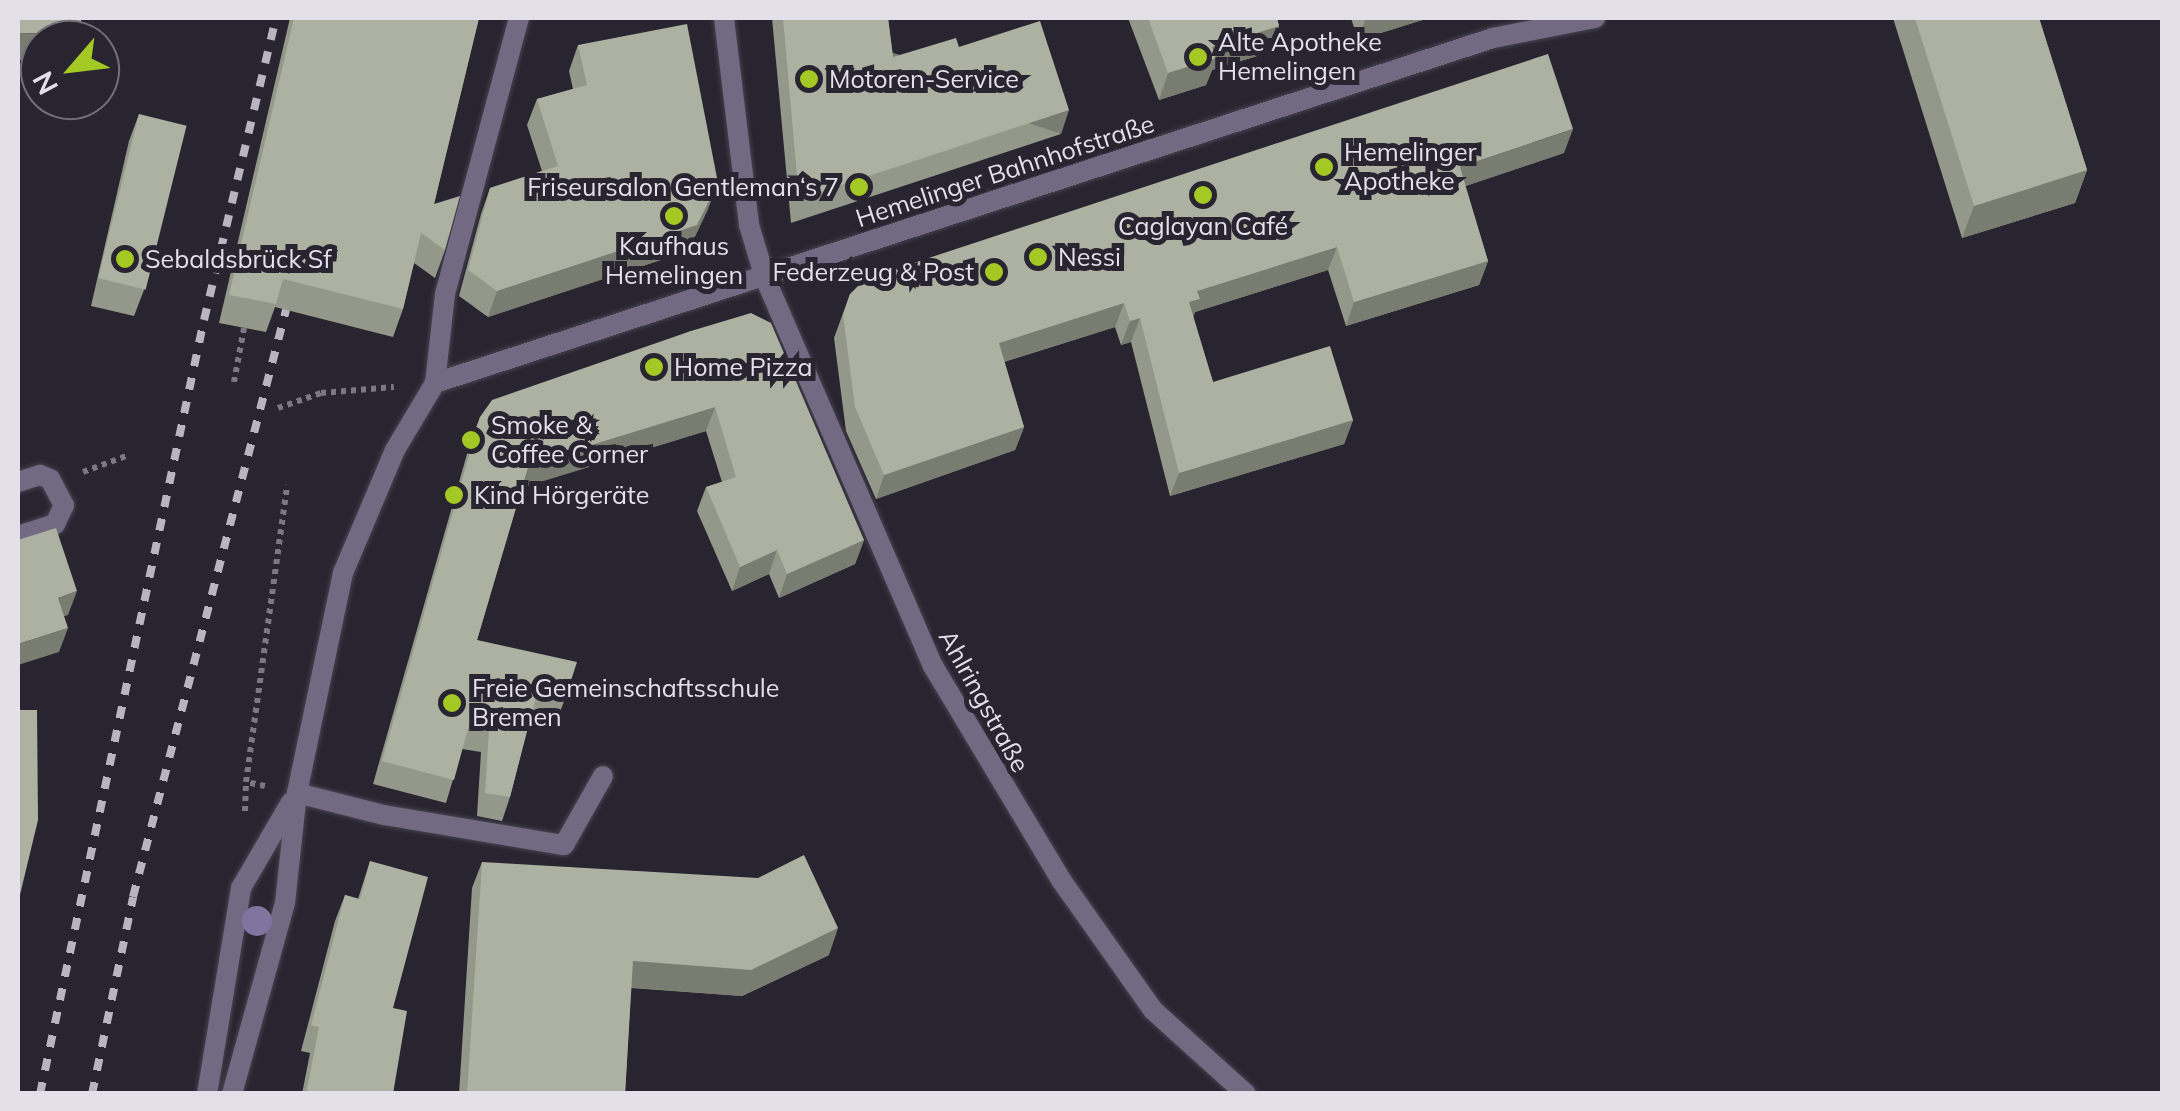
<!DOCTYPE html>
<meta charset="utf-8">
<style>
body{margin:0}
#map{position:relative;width:2180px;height:1111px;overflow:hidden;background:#282531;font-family:Mulish,sans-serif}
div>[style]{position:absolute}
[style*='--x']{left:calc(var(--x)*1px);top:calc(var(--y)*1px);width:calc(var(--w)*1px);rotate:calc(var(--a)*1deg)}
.path>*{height:6px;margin-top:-3px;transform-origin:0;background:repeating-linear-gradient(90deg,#7b7882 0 5px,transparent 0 10px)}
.roads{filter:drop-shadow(0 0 2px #46434e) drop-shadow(0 0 2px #46434e)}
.service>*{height:20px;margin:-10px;padding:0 10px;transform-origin:10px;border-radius:10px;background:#726a83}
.minor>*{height:20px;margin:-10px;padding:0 10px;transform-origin:10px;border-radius:10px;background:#726a83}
.tertiary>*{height:20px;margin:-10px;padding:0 10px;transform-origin:10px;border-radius:10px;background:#726a83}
.rail>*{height:8px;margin-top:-4px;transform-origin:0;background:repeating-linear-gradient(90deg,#b8b5bf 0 12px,transparent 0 24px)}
.trees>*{width:30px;height:30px;margin:-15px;border-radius:50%;background:#81749e}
.wall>*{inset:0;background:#94988a}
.shaded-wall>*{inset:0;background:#787c71;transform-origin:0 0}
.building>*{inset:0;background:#acb1a1;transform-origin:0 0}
.dots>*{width:28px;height:28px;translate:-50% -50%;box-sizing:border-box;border:5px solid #282531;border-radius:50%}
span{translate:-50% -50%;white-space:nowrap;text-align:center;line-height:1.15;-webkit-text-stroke:10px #282531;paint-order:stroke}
.poi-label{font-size:25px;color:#e3e0e9}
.left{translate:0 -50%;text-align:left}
.right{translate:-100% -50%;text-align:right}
.street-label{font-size:25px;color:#e3e0e9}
.frame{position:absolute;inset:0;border:20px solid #e3e0e9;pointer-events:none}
.north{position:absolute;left:20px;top:20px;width:100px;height:100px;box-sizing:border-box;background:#282531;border:2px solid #73707b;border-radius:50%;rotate:242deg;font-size:28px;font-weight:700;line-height:40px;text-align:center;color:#e3e0e9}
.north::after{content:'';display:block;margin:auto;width:35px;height:45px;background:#a4c824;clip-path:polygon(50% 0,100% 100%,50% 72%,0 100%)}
</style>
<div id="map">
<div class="path">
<i style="--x:234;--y:382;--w:55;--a:-79.5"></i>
<i style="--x:278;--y:408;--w:46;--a:-19.2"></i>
<i style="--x:321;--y:393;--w:73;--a:-4.7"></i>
<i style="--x:83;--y:472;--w:49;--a:-20.3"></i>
<i style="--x:265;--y:786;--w:19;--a:-168"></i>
<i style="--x:246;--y:782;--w:300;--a:-82.1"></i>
<i style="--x:245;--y:811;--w:29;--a:-88"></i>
</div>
<div class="roads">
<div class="service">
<i style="--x:435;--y:383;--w:90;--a:-83.6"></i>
<i style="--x:445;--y:294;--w:286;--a:-75"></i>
<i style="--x:18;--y:482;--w:23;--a:-18"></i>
<i style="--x:40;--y:475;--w:11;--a:22"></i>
<i style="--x:50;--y:479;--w:30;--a:62"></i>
<i style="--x:64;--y:505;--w:21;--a:115"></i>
<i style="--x:55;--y:524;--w:39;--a:162"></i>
<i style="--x:297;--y:793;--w:90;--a:14.2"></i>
<i style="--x:384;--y:815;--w:182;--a:9.5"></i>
<i style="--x:564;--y:845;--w:79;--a:-60.5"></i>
</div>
<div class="minor">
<i style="--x:724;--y:18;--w:209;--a:83.1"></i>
<i style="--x:749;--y:225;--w:55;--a:73.2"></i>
<i style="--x:765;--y:278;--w:423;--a:66.6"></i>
<i style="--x:933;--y:666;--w:249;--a:59.1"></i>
<i style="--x:1061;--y:880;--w:159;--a:54.7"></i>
<i style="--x:1153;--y:1010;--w:125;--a:42.1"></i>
</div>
<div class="tertiary">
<i style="--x:207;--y:1094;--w:209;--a:-80.6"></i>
<i style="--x:241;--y:888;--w:99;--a:-59.8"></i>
<i style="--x:232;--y:1094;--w:198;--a:-74.5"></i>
<i style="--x:285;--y:903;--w:111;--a:-83.8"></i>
<i style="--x:297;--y:793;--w:225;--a:-78.2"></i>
<i style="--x:343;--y:573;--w:134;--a:-67.1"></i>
<i style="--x:395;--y:450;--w:78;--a:-59.2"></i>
<i style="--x:435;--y:383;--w:1113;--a:-18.06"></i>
<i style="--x:1493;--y:38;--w:104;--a:-11.1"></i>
</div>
</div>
<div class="rail">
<i style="--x:40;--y:1094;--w:791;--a:-78.04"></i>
<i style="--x:204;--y:320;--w:310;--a:-76.6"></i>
<i style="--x:92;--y:1094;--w:201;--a:-78.2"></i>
<i style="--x:133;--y:897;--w:635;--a:-75.39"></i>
</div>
<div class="trees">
<i style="left:257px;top:921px"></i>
</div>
<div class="wall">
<i style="clip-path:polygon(290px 18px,479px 18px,434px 204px,445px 250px,435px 278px,414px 263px,403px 309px,393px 337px,275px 307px,266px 332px,219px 323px)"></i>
<i style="clip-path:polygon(772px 18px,888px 18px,893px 57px,959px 47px,1061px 134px,791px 223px)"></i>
<i style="clip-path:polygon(1128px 18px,1277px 18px,1279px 26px,1270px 52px,1212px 70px,1206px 85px,1159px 100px)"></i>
<i style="clip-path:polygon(1351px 18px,1429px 18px,1358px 40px)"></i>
<i style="clip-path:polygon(1893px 18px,2039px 18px,2087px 170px,2075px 203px,1962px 238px)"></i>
<i style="clip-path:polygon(578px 45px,708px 209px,688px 251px,488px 317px,459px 296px,481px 214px,490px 188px,542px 171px,527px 125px,537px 99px,573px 89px,569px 71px)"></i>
<i style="clip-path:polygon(139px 114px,144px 290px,134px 316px,91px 306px,129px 141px)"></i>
<i style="clip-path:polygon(1564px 153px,1465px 186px,1488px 261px,1479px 285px,1346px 326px,1328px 270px,1195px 312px,1193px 317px,1213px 382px,1353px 420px,1344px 444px,1170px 496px,1131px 342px,1121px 345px,1115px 327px,1004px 362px,1024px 427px,1015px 450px,876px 499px,846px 431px,834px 338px,850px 294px)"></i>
<i style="clip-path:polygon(691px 331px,864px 540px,855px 564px,779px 598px,769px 574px,732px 591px,697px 511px,706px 487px,722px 482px,706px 431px,522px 487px,477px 640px,565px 699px,556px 722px,530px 717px,510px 797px,502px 821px,477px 816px,481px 752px,462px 749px,446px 803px,373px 784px,471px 440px,480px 417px)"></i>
<i style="clip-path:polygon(370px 861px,393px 1008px,393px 1094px,302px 1094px,310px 1053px,301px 1051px,335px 921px,345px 895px,358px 899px)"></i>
<i style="clip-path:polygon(482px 862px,829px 955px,742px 996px,631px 988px,625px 1094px,459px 1094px,472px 888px)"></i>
</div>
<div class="shaded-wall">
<i style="clip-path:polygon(1366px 18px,1429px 18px,1358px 40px)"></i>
<i style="clip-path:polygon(1279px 26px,1270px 52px,1212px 70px,1206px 85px,1159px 100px,1168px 73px,1212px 47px)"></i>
<i style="clip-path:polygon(18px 33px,81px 34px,79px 40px,40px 40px,40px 60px,18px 60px)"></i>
<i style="left:1069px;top:110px;width:25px;height:284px;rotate:108deg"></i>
<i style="clip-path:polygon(1573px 129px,1564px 153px,1451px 191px,1460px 167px)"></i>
<i style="clip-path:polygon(2087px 170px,2075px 203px,1962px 238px,1974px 206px)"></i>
<i style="clip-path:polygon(718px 183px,708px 209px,688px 251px,488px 317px,497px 291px)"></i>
<i style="clip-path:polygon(1337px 247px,1328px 270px,1195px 312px,1191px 323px,1189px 302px,1197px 291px)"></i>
<i style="clip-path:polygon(1488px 261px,1479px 285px,1346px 326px,1354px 302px)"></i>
<i style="clip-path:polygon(1124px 303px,1115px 327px,990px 366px,999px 343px)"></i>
<i style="clip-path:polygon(1140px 318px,1131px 342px,1121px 345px,1130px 321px)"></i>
<i style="clip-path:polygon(715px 407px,706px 431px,521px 488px,529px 464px)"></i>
<i style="clip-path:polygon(1353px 420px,1344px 444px,1170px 496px,1179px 473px)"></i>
<i style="clip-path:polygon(1024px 427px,1015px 450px,876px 499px,884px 475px)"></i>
<i style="clip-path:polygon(864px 540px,855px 564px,779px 598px,787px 574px)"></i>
<i style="clip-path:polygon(777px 550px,769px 574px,732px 591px,740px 567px)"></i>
<i style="clip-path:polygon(77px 591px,68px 615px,49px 621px,58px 598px)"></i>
<i style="clip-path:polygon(68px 628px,59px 652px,18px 665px,18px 644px)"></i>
<i style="clip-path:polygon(838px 928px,829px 955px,742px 996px,623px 987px,633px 961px)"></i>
</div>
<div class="building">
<i style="left:18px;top:18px;width:63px;height:15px"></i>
<i style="clip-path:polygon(294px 18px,479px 18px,434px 204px,460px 196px,445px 250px,421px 233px,403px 309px,283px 279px,276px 304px,229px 295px)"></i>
<i style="clip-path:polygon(783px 18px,888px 18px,893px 57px,956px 38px,959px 47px,1040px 21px,1069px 110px,799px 199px)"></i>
<i style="clip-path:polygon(1148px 18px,1277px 18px,1279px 26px,1212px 47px,1216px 58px,1168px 73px)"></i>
<i style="clip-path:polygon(1915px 18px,2039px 18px,2087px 170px,1974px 206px)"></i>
<i style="clip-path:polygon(687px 24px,718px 183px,697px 225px,497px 291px,468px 270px,490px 188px,558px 166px,537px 99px,587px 85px,578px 45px)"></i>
<i style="clip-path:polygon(1548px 54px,1573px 129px,1460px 167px,1488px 261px,1354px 302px,1337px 247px,1197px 291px,1200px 299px,1189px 302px,1213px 382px,1330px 346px,1353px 420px,1179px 473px,1140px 318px,1130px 321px,1124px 303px,999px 343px,1024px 427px,884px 475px,855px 407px,843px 315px,850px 294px,865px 279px)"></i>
<i style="left:139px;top:114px;width:49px;height:169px;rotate:14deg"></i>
<i style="clip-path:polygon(751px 313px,771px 323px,864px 540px,787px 574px,777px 550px,740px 567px,706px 487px,736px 477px,715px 407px,529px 464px,477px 640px,577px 662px,565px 699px,537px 693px,510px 797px,485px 793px,489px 729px,469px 725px,454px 780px,382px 761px,480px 417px,492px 400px,691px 331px)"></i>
<i style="clip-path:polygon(56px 528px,77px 591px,58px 598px,68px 628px,18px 644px,18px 540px)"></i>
<i style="clip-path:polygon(18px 710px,37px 710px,38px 820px,18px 903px)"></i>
<i style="clip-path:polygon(804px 855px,838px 928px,751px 970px,633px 961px,625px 1094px,467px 1094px,482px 862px,758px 878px)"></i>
<i style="clip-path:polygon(370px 861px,428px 877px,393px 1008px,407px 1011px,393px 1094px,306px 1094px,319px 1027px,311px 1025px,345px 895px,360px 899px)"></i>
</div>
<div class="dots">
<i style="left:1198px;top:57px;background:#a4c824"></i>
<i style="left:809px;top:79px;background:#a4c824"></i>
<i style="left:1324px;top:167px;background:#a4c824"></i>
<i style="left:859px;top:187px;background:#a4c824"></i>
<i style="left:1203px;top:195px;background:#a4c824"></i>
<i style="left:674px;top:216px;background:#a4c824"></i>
<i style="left:1038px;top:257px;background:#a4c824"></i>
<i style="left:125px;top:259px;background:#a4c824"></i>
<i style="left:994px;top:272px;background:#a4c824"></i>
<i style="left:654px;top:367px;background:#a4c824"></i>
<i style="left:471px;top:440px;background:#a4c824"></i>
<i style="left:454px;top:495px;background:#a4c824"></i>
<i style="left:452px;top:703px;background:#a4c824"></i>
</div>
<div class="poi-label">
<span class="left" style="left:1218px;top:57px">Alte Apotheke<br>Hemelingen</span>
<span class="left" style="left:829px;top:79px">Motoren-Service</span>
<span class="left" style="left:1344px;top:167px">Hemelinger<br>Apotheke</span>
<span class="right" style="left:839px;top:187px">Friseursalon Gentleman‘s 7</span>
<span style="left:1203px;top:226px">Caglayan Café</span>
<span style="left:674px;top:261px">Kaufhaus<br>Hemelingen</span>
<span class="left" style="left:1058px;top:257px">Nessi</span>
<span class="left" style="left:145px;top:259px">Sebaldsbrück Sf</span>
<span class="right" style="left:974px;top:272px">Federzeug &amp; Post</span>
<span class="left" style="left:674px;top:367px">Home Pizza</span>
<span class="left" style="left:491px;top:440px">Smoke &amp;<br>Coffee Corner</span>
<span class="left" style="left:474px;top:495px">Kind Hörgeräte</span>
<span class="left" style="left:472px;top:703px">Freie Gemeinschaftsschule<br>Bremen</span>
</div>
<div class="street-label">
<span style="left:1005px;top:171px;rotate:-18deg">Hemelinger Bahnhofstraße</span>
<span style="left:984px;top:701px;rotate:61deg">Ahlringstraße</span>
</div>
<div class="frame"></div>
<div class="north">N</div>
</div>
